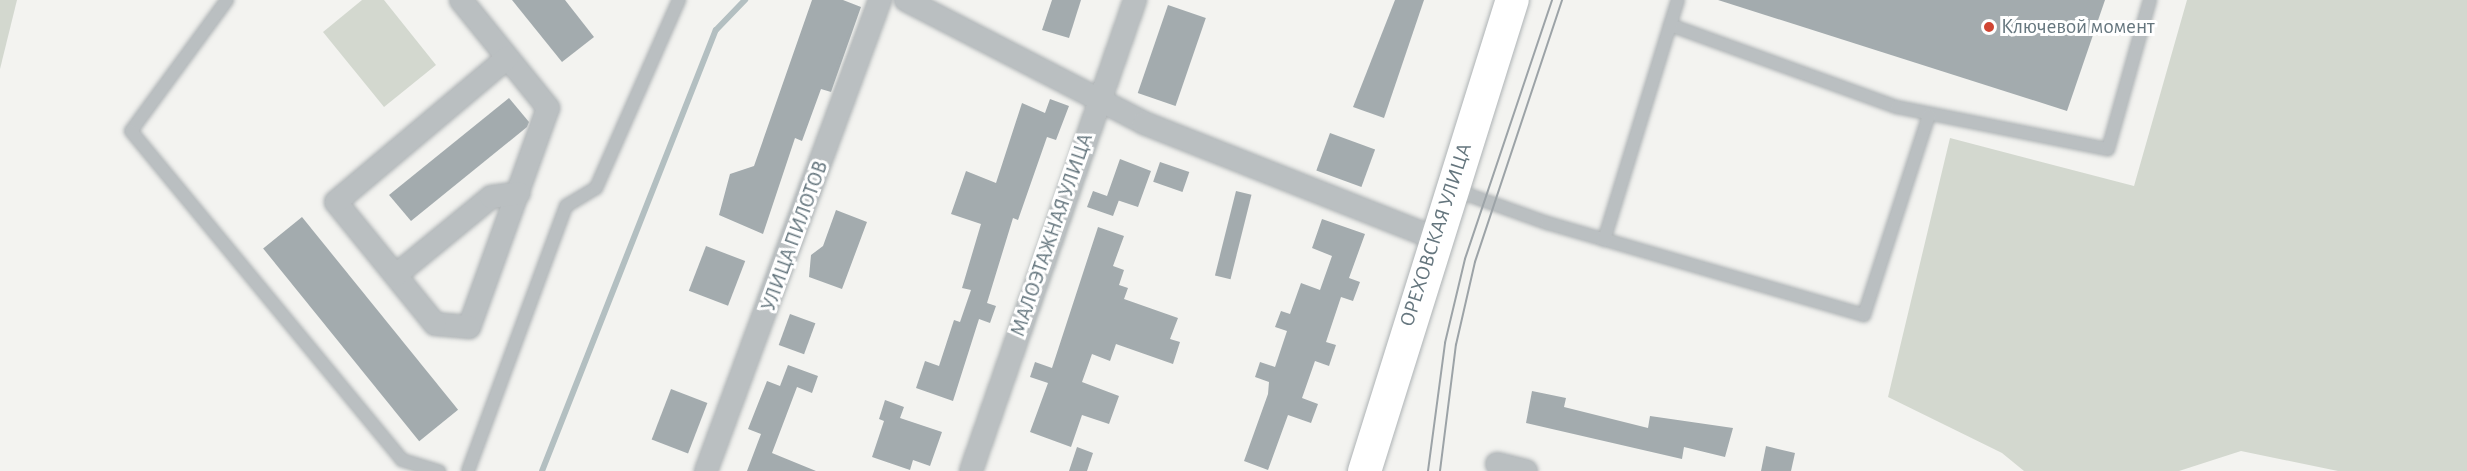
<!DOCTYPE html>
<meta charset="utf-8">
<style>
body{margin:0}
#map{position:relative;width:2467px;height:471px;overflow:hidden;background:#f3f3f0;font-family:"Alegreya Sans",sans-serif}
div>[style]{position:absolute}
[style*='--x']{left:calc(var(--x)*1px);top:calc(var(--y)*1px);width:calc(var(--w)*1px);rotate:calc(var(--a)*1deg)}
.green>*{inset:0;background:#d3d8cf}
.stream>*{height:6px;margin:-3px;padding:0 3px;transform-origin:3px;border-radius:3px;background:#b3bfc1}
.building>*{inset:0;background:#a3abae;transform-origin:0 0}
.roads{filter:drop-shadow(0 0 2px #aeb3b5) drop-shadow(0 0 2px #aeb3b5)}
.lane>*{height:12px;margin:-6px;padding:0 6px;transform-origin:6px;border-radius:6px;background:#babfc1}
.street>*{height:22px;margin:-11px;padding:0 11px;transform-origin:11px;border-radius:11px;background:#babfc1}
.primary>*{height:33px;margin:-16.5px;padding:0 16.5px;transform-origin:16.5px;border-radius:16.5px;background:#fff}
.tram>*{height:1.5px;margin:-0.75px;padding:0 0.75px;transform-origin:0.75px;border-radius:0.75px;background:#9ca3a7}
.dots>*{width:16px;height:16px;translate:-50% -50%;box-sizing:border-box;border:3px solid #fff;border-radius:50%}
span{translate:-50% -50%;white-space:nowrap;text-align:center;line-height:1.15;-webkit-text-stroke:6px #fff;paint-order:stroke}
.poi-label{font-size:21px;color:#65767e}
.left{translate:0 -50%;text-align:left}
.street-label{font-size:21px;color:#65767e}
</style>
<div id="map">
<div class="green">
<i style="clip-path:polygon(0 0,17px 0,0 69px)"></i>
<i style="clip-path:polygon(362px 0,384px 0,436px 65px,384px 107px,323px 32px)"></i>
<i style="clip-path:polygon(2187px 0,2467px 0,2467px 471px,2338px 471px,2241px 451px,2179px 471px,2024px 471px,2002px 453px,1888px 397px,1950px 138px,2134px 186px)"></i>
</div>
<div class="stream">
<i style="--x:542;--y:471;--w:474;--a:-68.5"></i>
<i style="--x:716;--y:30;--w:42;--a:-46"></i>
</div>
<div class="building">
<i style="clip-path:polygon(512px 0,565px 0,594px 37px,562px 62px)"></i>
<i style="clip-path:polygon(812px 0,843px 0,861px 7px,831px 92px,821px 89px,802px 141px,795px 138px,763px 234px,719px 215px,730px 174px,754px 166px)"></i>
<i style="clip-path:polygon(1052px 0,1081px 0,1069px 38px,1042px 30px)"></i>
<i style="clip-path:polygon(1395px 0,1424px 0,1384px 118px,1353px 107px)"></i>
<i style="clip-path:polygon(1718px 0,2105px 0,2067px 111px)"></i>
<i style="left:1168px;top:5px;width:40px;height:93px;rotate:19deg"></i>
<i style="clip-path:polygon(509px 98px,529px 122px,527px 127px,411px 221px,389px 195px)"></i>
<i style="clip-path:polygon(1050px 99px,1069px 106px,1056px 140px,1047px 137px,1018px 220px,1013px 218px,987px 303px,996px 306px,990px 323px,979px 319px,953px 401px,916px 388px,925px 361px,939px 366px,954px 320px,960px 322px,971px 290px,962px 288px,981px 224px,951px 214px,966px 171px,996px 183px,1022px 103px,1045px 113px)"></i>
<i style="left:1330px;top:133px;width:48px;height:40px;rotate:20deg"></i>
<i style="clip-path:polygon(1120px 159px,1151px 171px,1138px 207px,1114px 199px,1119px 200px,1113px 216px,1087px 207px,1093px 191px,1107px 196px)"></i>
<i style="left:1160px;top:162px;width:31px;height:21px;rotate:19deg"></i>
<i style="left:1236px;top:191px;width:16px;height:87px;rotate:14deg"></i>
<i style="clip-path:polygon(836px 210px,867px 222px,842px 289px,809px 277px,811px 255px,823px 246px)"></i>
<i style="left:302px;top:217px;width:248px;height:50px;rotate:51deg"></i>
<i style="clip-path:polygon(1322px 219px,1365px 234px,1349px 278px,1360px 282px,1353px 301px,1341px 297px,1326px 342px,1336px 345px,1329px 366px,1315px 361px,1302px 398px,1318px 404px,1311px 423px,1288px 415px,1268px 470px,1244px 461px,1268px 394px,1269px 382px,1255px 377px,1260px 362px,1275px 367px,1287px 331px,1275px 327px,1281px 311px,1290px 314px,1301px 283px,1320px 290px,1332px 256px,1312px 248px)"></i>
<i style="clip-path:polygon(1098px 227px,1124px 236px,1113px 266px,1124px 270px,1119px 285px,1128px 288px,1124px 299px,1178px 318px,1170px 339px,1180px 342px,1173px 364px,1116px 344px,1110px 361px,1092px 354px,1082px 382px,1119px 396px,1109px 424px,1082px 415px,1071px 447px,1030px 432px,1048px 383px,1030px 377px,1035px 362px,1052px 368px)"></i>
<i style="left:706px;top:246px;width:42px;height:48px;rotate:21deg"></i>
<i style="left:790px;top:314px;width:27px;height:33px;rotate:20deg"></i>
<i style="clip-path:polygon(788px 365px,818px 376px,812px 393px,797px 387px,772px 453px,816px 471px,747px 471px,761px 434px,748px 429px,767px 381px,780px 386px)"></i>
<i style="left:671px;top:389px;width:39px;height:54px;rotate:21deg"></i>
<i style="clip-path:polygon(1532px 391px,1566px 398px,1564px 407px,1648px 428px,1650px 416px,1733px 428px,1725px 457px,1684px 447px,1682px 459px,1526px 423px)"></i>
<i style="clip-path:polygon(885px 400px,904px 407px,900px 418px,942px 432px,930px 466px,913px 460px,910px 470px,872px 457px,884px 421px,879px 419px)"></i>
<i style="clip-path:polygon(1766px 446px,1795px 453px,1791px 471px,1761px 471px)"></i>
<i style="clip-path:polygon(1077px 447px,1093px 453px,1087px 471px,1069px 471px)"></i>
</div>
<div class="roads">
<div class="lane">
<i style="--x:227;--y:0;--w:162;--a:126.2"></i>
<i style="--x:131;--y:131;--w:426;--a:50.5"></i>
<i style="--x:402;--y:460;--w:39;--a:17"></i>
<i style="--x:1670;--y:25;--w:241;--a:19.9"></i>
<i style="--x:1897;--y:107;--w:215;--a:11.3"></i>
<i style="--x:2108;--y:149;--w:155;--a:-74.3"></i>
<i style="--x:1455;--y:190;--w:98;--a:19.7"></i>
<i style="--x:1547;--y:223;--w:330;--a:16.2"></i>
<i style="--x:1864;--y:315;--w:210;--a:-72"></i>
<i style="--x:1604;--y:240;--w:251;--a:-72.9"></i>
<i style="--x:468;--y:471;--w:283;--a:-69.7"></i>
<i style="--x:566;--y:206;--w:35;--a:-31"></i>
<i style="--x:596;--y:188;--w:206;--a:-66.2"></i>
</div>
<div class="street">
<i style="--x:461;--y:0;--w:139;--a:51.1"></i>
<i style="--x:548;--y:108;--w:233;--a:109.8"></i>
<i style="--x:469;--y:327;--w:34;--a:-175"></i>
<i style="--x:435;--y:324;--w:157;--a:-129.1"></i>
<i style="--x:336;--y:202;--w:224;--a:-40.1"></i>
<i style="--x:906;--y:0;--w:268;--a:27.3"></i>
<i style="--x:1144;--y:123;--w:313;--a:21.6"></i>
<i style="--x:396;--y:275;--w:123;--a:-39.4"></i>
<i style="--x:491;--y:197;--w:28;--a:-8"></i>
<i style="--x:1497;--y:464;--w:30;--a:14"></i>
<i style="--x:706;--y:471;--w:502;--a:-69.72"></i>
<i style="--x:971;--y:471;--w:499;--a:-70.8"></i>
</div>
<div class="primary">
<i style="--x:1364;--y:471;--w:494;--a:-72.6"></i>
</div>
</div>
<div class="tram">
<i style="--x:1428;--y:471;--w:129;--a:-82.4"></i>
<i style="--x:1445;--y:343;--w:86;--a:-76.6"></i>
<i style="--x:1465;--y:259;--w:273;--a:-71.4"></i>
<i style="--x:1440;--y:471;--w:127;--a:-82.8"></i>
<i style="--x:1456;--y:345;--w:85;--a:-77.1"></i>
<i style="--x:1475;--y:262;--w:276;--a:-71.6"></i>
</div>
<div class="dots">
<i style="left:1989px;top:27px;background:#d04533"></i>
</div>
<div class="poi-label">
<span class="left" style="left:2001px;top:27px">Ключевой момент</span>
</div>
<div class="street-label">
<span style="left:1052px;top:235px;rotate:-71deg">МАЛОЭТАЖНАЯ УЛИЦА</span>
<span style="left:1436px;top:235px;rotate:-72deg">ОРЕХОВСКАЯ УЛИЦА</span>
<span style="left:795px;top:236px;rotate:-70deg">УЛИЦА ПИЛОТОВ</span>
</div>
</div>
